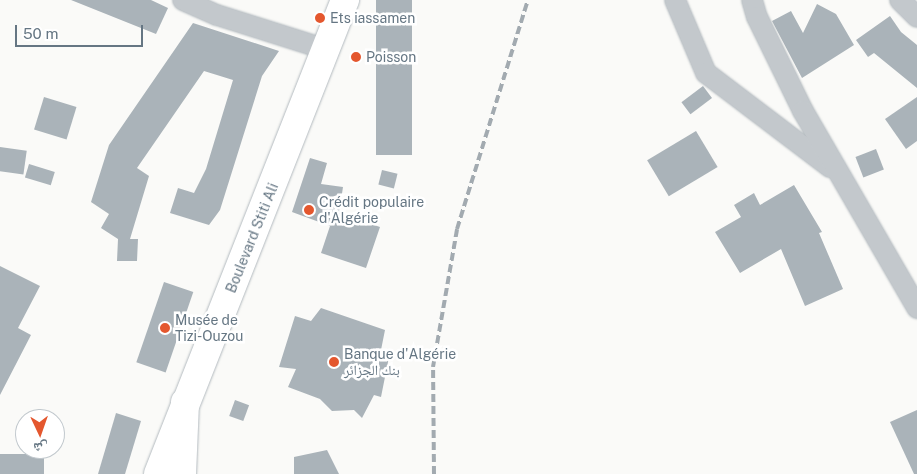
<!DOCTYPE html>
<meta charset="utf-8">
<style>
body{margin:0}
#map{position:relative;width:917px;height:474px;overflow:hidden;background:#fafaf8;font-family:"Public Sans","Noto Naskh Arabic",sans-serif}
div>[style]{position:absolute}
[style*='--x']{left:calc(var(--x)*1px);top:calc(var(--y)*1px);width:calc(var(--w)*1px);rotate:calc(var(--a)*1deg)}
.building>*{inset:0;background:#aab3b9;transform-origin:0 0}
.roads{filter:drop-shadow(0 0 1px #b3babf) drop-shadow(0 0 1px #b3babf)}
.street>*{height:20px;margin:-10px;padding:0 10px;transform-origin:10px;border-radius:10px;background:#c3c8cc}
.secondary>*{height:28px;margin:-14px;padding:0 14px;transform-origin:14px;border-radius:14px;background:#fff}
.primary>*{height:28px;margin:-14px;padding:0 14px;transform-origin:14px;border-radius:14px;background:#fff}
.rail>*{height:4px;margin-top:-2px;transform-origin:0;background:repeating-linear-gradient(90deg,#a2aab0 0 8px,transparent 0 12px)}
.dots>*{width:14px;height:14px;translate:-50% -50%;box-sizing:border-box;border:2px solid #fff;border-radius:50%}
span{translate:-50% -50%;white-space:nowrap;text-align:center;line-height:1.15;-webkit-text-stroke:5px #fff;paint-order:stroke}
.poi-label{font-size:14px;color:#657683}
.left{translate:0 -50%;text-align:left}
.street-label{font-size:14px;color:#657683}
.north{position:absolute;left:15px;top:409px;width:50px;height:50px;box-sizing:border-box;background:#fff;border:1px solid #c1c8cd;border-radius:50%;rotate:177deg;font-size:14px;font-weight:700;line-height:20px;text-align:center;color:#657683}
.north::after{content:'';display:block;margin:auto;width:18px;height:22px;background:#e4572e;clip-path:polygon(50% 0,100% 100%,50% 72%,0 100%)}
.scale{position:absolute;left:15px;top:25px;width:128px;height:22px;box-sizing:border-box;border:2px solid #657683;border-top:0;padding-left:6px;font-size:15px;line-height:18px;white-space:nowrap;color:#657683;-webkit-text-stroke:4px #fff;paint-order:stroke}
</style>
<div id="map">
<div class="building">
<i style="clip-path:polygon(71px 0,151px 0,168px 8px,156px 34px)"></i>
<i style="left:376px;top:0;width:36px;height:155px"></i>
<i style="clip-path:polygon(817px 4px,836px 14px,854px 45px,802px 78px,772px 21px,791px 11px,803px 33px)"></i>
<i style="clip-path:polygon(890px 16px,901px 32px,917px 45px,917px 88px,874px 53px,868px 57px,856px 40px)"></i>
<i style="clip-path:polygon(193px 23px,279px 51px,262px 76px,220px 210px,209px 225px,170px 213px,178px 188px,194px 193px,206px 169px,233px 80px,204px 71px,137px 168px,149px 176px,130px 239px,138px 239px,137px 261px,117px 261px,118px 239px,101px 228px,109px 214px,91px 202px,109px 145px)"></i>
<i style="left:703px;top:86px;width:15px;height:27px;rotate:53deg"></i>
<i style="left:44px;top:97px;width:34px;height:34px;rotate:17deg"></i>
<i style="clip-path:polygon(917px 97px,917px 141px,906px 149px,885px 119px)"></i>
<i style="left:696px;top:131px;width:42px;height:57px;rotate:59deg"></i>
<i style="left:0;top:147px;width:27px;height:24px;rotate:8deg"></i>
<i style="left:876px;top:149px;width:22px;height:22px;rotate:69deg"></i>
<i style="clip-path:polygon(310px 158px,327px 163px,321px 184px,343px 187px,339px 213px,380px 227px,366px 268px,321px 253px,330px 226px,292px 212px)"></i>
<i style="left:29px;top:164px;width:27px;height:14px;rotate:17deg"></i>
<i style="left:382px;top:170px;width:16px;height:15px;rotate:14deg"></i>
<i style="clip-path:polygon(794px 185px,822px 232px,819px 233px,843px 289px,805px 306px,781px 249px,740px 273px,715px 232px,741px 217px,734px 205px,754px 193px,760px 205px)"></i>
<i style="clip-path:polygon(0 266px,40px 286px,18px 328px,31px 335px,0 395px)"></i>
<i style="left:164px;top:282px;width:31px;height:85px;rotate:19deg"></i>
<i style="clip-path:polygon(321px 308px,385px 330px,381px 350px,389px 357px,381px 397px,374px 395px,362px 418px,354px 410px,332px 411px,320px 399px,288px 387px,296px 369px,279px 367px,295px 316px,311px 321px)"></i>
<i style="left:235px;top:400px;width:15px;height:17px;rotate:20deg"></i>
<i style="clip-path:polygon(917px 410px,917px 474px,914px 474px,890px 422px)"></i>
<i style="clip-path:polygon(116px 413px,141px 421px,125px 474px,98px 474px)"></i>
<i style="clip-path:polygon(327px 450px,339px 474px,294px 474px,294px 457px)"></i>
<i style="left:44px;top:454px;width:20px;height:44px;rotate:90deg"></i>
</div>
<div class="roads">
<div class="street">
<i style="--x:183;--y:0;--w:37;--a:24"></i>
<i style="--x:217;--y:15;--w:113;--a:17.5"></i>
<i style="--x:675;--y:0;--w:79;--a:67"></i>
<i style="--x:706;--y:73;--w:156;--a:37.2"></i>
<i style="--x:752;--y:0;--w:18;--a:74"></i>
<i style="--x:757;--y:17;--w:105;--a:63.9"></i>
<i style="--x:803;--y:111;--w:228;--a:59.9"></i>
<i style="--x:900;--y:0;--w:24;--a:45"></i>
</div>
<div class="secondary">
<i style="--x:158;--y:474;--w:510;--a:-68.47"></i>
</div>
<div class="primary">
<i style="--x:182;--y:474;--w:72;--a:-87.6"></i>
</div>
</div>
<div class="rail">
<i style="--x:434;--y:474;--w:107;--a:-90.5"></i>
<i style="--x:433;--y:367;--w:140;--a:-80.1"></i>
<i style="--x:457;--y:229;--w:240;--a:-72.8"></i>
</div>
<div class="dots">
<i style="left:320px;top:18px;background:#e4572e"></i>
<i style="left:356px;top:57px;background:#e4572e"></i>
<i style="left:309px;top:210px;background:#e4572e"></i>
<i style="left:165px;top:328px;background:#e4572e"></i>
<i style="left:334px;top:362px;background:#e4572e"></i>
</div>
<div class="poi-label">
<span class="left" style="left:330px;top:18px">Ets iassamen</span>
<span class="left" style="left:366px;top:57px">Poisson</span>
<span class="left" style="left:319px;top:210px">Crédit populaire<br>d'Algérie</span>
<span class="left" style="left:175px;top:328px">Musée de<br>Tizi-Ouzou</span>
<span class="left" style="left:344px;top:362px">Banque d'Algérie<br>بنك الجزائر</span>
</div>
<div class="street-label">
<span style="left:252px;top:238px;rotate:-68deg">Boulevard Stiti Ali</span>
</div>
<div class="north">ش</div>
<div class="scale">50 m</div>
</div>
